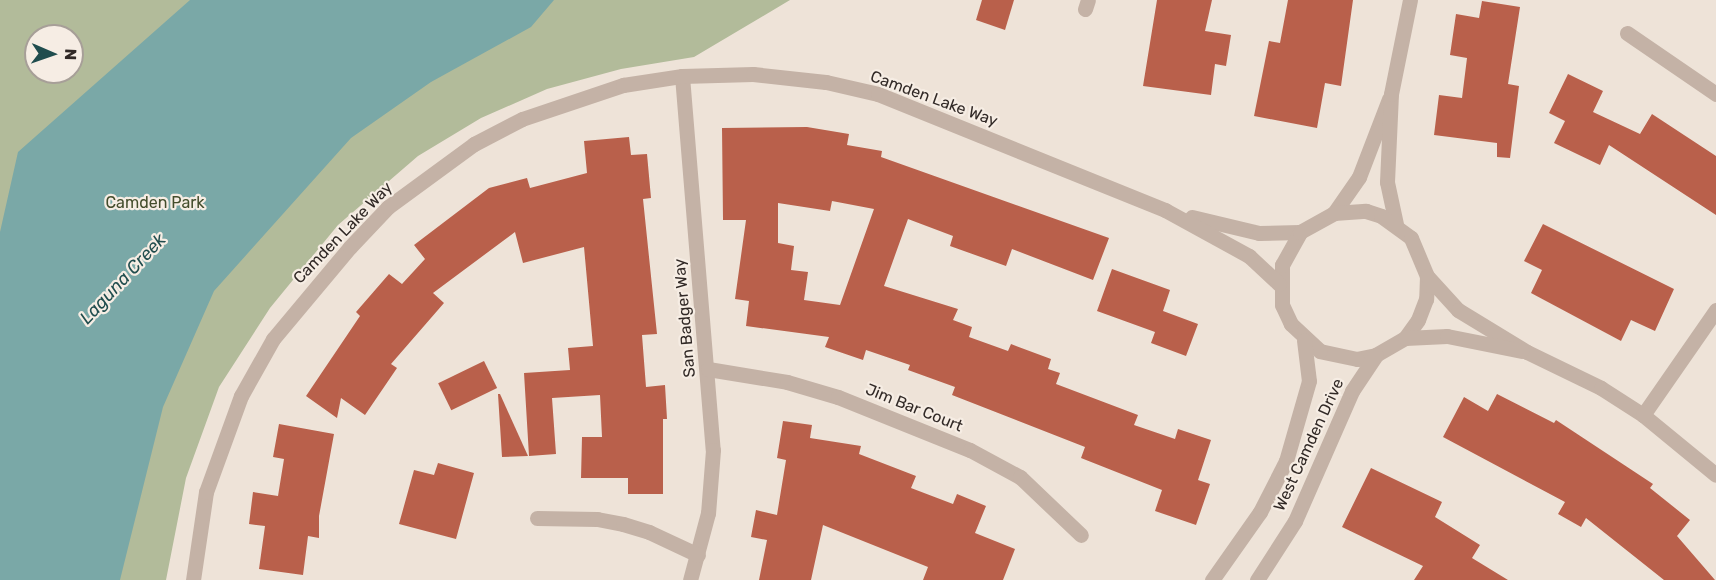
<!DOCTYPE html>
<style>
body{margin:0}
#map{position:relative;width:1716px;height:580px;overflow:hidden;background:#eee3d8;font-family:Rubik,sans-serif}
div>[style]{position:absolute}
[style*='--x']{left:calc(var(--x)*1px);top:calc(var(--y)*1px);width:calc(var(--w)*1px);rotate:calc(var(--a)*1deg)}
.green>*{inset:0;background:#b2bb9a}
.water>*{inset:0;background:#7aa8a7}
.building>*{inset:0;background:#b9604b;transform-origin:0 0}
.minor>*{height:15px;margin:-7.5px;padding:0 7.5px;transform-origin:7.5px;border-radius:7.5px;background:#c4b2a6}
span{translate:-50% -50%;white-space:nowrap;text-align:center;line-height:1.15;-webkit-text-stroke:4.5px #f6ede4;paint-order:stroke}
.street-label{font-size:16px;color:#312926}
.park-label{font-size:16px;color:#434d2c}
.water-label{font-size:18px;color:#204d4e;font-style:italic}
.north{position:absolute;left:24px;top:24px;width:60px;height:60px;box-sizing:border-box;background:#f6ede4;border:2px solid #a79f98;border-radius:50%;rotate:92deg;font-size:16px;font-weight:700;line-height:24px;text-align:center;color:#312926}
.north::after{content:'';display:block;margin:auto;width:21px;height:27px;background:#204d4e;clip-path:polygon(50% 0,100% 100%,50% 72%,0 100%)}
</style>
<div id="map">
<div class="green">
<i style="clip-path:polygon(evenodd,0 0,790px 0,694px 57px,621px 69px,547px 89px,481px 118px,418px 156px,338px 225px,270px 308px,219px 387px,186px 478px,166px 580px,0 580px,0 0,36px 36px,72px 36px,72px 72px,36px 72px,36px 36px)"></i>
</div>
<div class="water">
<i style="clip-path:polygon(190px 0,554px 0,531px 27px,431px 82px,351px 138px,214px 291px,163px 407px,120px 580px,0 580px,0 232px,18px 152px)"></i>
</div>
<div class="building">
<i style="clip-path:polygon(982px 0,1014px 0,1005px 30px,976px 20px)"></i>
<i style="clip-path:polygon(1157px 0,1212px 0,1205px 31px,1231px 35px,1226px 66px,1215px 64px,1211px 95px,1143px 86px)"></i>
<i style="clip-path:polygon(1288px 0,1353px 0,1341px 86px,1325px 83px,1317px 128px,1254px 116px,1269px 41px,1280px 43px)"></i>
<i style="clip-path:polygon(1482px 1px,1520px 7px,1508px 84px,1519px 86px,1510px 158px,1497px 157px,1497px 143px,1434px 135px,1439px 95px,1462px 98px,1467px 58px,1450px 55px,1456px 14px,1479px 18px)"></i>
<i style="clip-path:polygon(1568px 74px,1603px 91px,1593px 112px,1640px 134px,1652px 114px,1716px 156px,1716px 215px,1609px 145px,1600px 165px,1554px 143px,1565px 121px,1549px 113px)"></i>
<i style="clip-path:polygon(evenodd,807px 127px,849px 134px,847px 145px,882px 151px,881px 157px,1109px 238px,1093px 280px,1012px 249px,1006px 266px,950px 246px,953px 236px,908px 219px,884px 286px,958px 309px,953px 320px,972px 327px,969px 337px,1008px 351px,1011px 344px,1051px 359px,1048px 369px,1060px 373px,1056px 384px,1138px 415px,1134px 425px,1175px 439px,1178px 429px,1211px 440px,1198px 480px,1210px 484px,1196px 525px,1155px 511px,1162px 490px,1081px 458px,1085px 447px,952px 395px,955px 387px,908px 370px,910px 365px,866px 350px,863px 360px,825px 347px,829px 337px,746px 326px,749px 301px,735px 299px,746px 220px,723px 220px,722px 128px,807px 127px,832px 201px,874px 209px,840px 305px,804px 300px,808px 272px,791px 270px,794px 246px,778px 243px,778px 203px,830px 211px,832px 201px)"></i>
<i style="clip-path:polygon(629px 137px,631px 155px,647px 154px,651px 198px,643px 199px,657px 334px,642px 335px,646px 387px,665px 385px,667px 419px,663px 419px,663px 494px,628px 494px,628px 478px,581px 478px,582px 437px,602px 437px,600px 395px,552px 398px,556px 454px,529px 456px,524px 373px,570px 370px,568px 348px,593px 346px,584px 247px,523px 263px,515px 232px,433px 293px,444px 303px,391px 364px,397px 368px,365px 415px,341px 398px,337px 418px,306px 396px,360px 316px,356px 312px,389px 274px,402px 284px,425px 259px,414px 245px,489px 188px,527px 178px,530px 188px,587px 173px,584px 141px)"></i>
<i style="clip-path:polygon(1543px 224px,1674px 289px,1655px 331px,1631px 320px,1621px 341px,1531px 293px,1542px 270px,1524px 261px)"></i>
<i style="clip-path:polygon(1112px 269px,1170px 290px,1163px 311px,1198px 324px,1186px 356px,1151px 343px,1155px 332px,1097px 311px)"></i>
<i style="left:484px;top:361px;width:30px;height:51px;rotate:64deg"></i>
<i style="clip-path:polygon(498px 394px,500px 394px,528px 456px,502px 457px)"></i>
<i style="clip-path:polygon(1497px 394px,1554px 423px,1556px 420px,1653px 484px,1650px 488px,1690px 520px,1677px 536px,1715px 580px,1664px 580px,1586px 518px,1581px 527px,1558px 514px,1565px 502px,1443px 437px,1464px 397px,1488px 411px)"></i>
<i style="clip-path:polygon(783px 421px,812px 425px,810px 438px,861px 446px,859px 454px,916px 476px,911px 488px,953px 504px,957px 494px,986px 506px,975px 533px,1015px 549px,1003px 580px,923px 580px,928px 567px,823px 525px,811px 580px,759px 580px,767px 540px,751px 537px,756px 510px,777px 515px,786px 460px,777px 458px)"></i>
<i style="clip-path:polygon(279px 424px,334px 434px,319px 516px,319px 538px,308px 536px,303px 575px,259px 569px,265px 526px,249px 524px,253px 492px,278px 496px,284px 459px,273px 457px)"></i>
<i style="clip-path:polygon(438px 463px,474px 473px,456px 539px,399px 524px,414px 470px,434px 475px)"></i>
<i style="clip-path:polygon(1371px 468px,1442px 502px,1435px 517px,1480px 545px,1472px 558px,1508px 580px,1414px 580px,1423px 566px,1342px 527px)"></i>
</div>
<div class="minor">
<i style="--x:1085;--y:9;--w:9;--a:-72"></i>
<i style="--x:1627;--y:33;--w:108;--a:34.4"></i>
<i style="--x:682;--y:76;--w:375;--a:85.3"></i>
<i style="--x:713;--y:450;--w:63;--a:94.5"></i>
<i style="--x:708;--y:513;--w:69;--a:105"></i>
<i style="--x:1334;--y:213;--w:44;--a:-55.2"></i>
<i style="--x:1359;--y:177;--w:84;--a:-69"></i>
<i style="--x:1192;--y:217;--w:69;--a:13.4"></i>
<i style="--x:1259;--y:233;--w:41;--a:-1.4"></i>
<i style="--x:1396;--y:224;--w:43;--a:-102.1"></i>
<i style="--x:1387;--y:182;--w:88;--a:-87.4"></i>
<i style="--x:1391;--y:94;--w:96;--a:-78.6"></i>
<i style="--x:1427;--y:276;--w:23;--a:92"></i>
<i style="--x:1426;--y:299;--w:22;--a:111"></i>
<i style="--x:1418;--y:320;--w:22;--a:126"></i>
<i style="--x:1405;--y:338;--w:34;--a:150"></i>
<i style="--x:1376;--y:355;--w:19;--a:168"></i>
<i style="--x:1357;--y:359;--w:38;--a:-168"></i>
<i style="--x:1320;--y:351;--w:40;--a:-137"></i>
<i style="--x:1291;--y:324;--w:21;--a:-115"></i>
<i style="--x:1282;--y:305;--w:40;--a:-90"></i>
<i style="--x:1282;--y:265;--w:38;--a:-61"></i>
<i style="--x:1300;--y:232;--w:39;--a:-29"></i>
<i style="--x:1334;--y:213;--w:32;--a:-4"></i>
<i style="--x:1366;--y:211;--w:16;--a:18"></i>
<i style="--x:1381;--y:216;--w:37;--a:36"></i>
<i style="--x:1411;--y:238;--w:41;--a:67.2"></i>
<i style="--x:1427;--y:276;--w:46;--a:47.6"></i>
<i style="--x:1458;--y:310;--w:81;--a:31.3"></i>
<i style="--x:1527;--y:352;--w:82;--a:25.9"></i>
<i style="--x:1601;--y:388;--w:50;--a:32.7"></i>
<i style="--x:1643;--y:415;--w:94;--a:39.4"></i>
<i style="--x:1405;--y:338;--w:42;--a:-2.7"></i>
<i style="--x:1447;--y:336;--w:76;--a:11.3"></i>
<i style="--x:708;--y:369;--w:80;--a:9.3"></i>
<i style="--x:787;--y:382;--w:53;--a:16.4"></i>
<i style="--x:838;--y:397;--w:142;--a:21.9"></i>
<i style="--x:970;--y:450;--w:57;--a:28.4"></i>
<i style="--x:1020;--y:477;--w:84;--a:43.6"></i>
<i style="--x:1643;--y:415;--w:128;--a:-55.2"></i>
<i style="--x:537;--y:518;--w:60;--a:1"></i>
<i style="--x:597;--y:519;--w:26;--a:11"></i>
<i style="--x:623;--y:524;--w:27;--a:17"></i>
<i style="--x:649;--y:532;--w:54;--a:25.1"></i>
<i style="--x:193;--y:580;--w:89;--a:-81.6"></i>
<i style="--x:206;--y:492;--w:102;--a:-70"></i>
<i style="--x:241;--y:396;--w:65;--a:-60.7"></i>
<i style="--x:273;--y:339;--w:120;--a:-50.1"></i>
<i style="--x:350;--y:247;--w:55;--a:-46.5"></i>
<i style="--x:388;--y:207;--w:107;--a:-36.2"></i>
<i style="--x:474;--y:144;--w:54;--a:-27.5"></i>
<i style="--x:522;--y:119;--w:107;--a:-18.6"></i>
<i style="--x:623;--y:85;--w:60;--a:-8.7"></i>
<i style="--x:682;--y:76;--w:71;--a:-1.6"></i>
<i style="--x:753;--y:74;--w:73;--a:6.3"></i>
<i style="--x:826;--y:82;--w:53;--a:13"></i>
<i style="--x:878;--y:94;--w:310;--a:22"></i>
<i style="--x:1165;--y:210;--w:96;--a:28.7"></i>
<i style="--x:1249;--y:256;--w:41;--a:43"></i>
<i style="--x:1212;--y:580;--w:83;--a:-54.8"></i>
<i style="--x:1260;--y:512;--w:57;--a:-63"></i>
<i style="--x:1286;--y:461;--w:83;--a:-74"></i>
<i style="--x:1309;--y:381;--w:41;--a:-97"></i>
<i style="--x:1257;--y:580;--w:70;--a:-57.2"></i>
<i style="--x:1295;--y:521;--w:142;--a:-66.3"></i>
<i style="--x:1352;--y:391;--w:43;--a:-56.3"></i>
</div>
<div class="street-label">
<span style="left:934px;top:99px;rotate:20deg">Camden Lake Way</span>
<span style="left:343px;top:233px;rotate:-46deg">Camden Lake Way</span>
<span style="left:685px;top:318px;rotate:-95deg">San Badger Way</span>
<span style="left:914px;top:408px;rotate:22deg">Jim Bar Court</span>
<span style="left:1309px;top:445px;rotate:-65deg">West Camden Drive</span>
</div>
<div class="park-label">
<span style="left:155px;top:203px">Camden Park</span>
</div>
<div class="water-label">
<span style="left:123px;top:279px;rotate:-47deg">Laguna Creek</span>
</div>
<div class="north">N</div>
</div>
